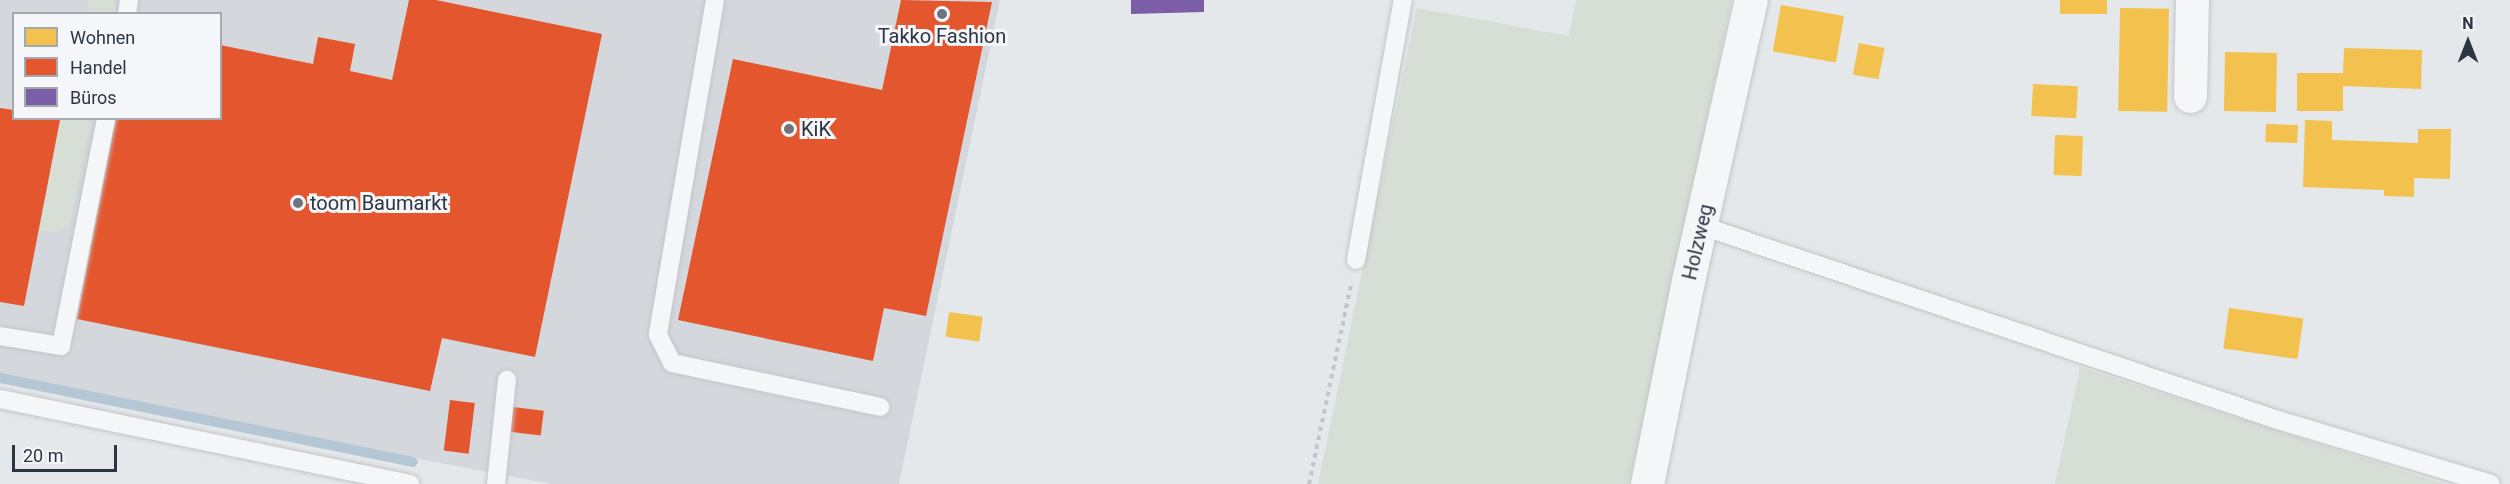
<!DOCTYPE html>
<meta charset="utf-8">
<style>
body{margin:0}
#map{position:relative;width:2510px;height:484px;overflow:hidden;background:#e5e8ea;font-family:Roboto,sans-serif}
div>[style]{position:absolute}
[style*='--x']{left:calc(var(--x)*1px);top:calc(var(--y)*1px);width:calc(var(--w)*1px);rotate:calc(var(--a)*1deg)}
.built>*{inset:0;background:#d4d8dd}
.green>*{inset:0;background:#d7ded6;transform-origin:0 0}
.homes>*{inset:0;background:#f2c14e;transform-origin:0 0}
.shops>*{inset:0;background:#e4572e;transform-origin:0 0}
.offices>*{inset:0;background:#7b5ea7}
.stream>*{height:10px;margin:-5px;padding:0 5px;transform-origin:5px;border-radius:5px;background:#b5c6d4}
.path>*{height:4px;margin-top:-2px;transform-origin:0;background:repeating-linear-gradient(90deg,#c3c6c9 0 4.5px,transparent 0 9px)}
.roads{filter:drop-shadow(0 0 2px #c3c6c8) drop-shadow(0 0 2px #c3c6c8)}
.service>*{height:18px;margin:-9px;padding:0 9px;transform-origin:9px;border-radius:9px;background:#f5f6f7}
.minor>*{height:33px;margin:-16.5px;padding:0 16.5px;transform-origin:16.5px;border-radius:16.5px;background:#f5f6f7}
.dots>*{width:16px;height:16px;translate:-50% -50%;box-sizing:border-box;border:3px solid #f4f6f9;border-radius:50%}
span{translate:-50% -50%;white-space:nowrap;text-align:center;line-height:1.15;-webkit-text-stroke:6px #f4f6f9;paint-order:stroke}
.poi-label{font-size:20px;color:#2c3643}
.left{translate:0 -50%;text-align:left}
.street-label{font-size:20px;color:#2c3643}
.legend{position:absolute;left:12px;top:12px;width:210px;height:108px;box-sizing:border-box;background:#f4f6f9;border:2px solid #a4a9b0;margin:0;padding:8px 10px;list-style:none;font-size:18px;color:#2c3643}
.legend li{display:flex;align-items:center;gap:12px;height:30px}
.legend b{width:30px;border:2px solid #a4a9b0}
.north{position:absolute;left:2438px;top:12px;width:60px;height:60px;-webkit-text-stroke:4px #f4f6f9;paint-order:stroke;rotate:0deg;font-size:16px;font-weight:700;line-height:24px;text-align:center;color:#2c3643}
.north::after{content:'';display:block;margin:auto;width:21px;height:27px;background:#2c3643;clip-path:polygon(50% 0,100% 100%,50% 72%,0 100%)}
.scale{position:absolute;left:12px;top:445px;width:105px;height:27px;box-sizing:border-box;border:3px solid #2c3643;border-top:0;padding-left:8px;font-size:18px;line-height:21px;white-space:nowrap;color:#2c3643;-webkit-text-stroke:4px #f4f6f9;paint-order:stroke}
</style>
<div id="map">
<div class="built">
<i style="clip-path:polygon(evenodd,0 0,1000px 0,899px 484px,551px 484px,0 379px,0 0,14px 14px,220px 14px,220px 118px,14px 118px,14px 14px)"></i>
</div>
<div class="green">
<i style="left:88px;top:0;width:27px;height:13px"></i>
<i style="clip-path:polygon(1576px 0,1732px 0,1629px 484px,1318px 484px,1417px 8px,1569px 36px)"></i>
<i style="clip-path:polygon(55px 119px,91px 119px,70px 224px,57px 232px,39px 230px,60px 120px)"></i>
<i style="clip-path:polygon(2080px 367px,2444px 484px,2055px 484px)"></i>
</div>
<div class="homes">
<i style="left:2060px;top:0;width:47px;height:14px"></i>
<i style="left:1781px;top:5px;width:64px;height:47px;rotate:10deg"></i>
<i style="left:2120px;top:8px;width:49px;height:103px;rotate:1deg"></i>
<i style="left:1859px;top:43px;width:26px;height:32px;rotate:11deg"></i>
<i style="clip-path:polygon(2344px 48px,2422px 50px,2421px 89px,2343px 86px,2343px 111px,2297px 111px,2297px 73px,2343px 73px)"></i>
<i style="left:2225px;top:52px;width:52px;height:59px;rotate:1deg"></i>
<i style="left:2033px;top:84px;width:45px;height:32px;rotate:3deg"></i>
<i style="clip-path:polygon(2305px 120px,2332px 121px,2332px 140px,2418px 143px,2418px 129px,2451px 129px,2450px 179px,2414px 178px,2414px 197px,2384px 196px,2384px 190px,2303px 187px)"></i>
<i style="left:2266px;top:124px;width:32px;height:18px;rotate:2deg"></i>
<i style="left:2055px;top:135px;width:28px;height:40px;rotate:2deg"></i>
<i style="left:2229px;top:308px;width:75px;height:41px;rotate:8deg"></i>
<i style="left:949px;top:312px;width:34px;height:25px;rotate:8deg"></i>
</div>
<div class="shops">
<i style="clip-path:polygon(409px 0,436px 0,602px 34px,535px 357px,442px 338px,430px 391px,77px 319px,116px 118px,220px 118px,220px 45px,313px 64px,318px 37px,355px 44px,350px 71px,392px 80px)"></i>
<i style="clip-path:polygon(901px 0,992px 2px,926px 316px,884px 308px,873px 361px,678px 320px,733px 59px,882px 90px)"></i>
<i style="clip-path:polygon(0 108px,14px 110px,14px 118px,60px 120px,24px 306px,0 302px)"></i>
<i style="left:450px;top:400px;width:25px;height:51px;rotate:7deg"></i>
<i style="left:513px;top:407px;width:31px;height:25px;rotate:7deg"></i>
</div>
<div class="offices">
<i style="clip-path:polygon(1131px 0,1204px 0,1204px 12px,1131px 14px)"></i>
</div>
<div class="stream">
<i style="--x:0;--y:378;--w:421;--a:11.5"></i>
</div>
<div class="path">
<i style="--x:1309;--y:484;--w:203;--a:-78.1"></i>
</div>
<div class="roads">
<div class="service">
<i style="--x:715;--y:0;--w:340;--a:99.7"></i>
<i style="--x:658;--y:335;--w:31;--a:63"></i>
<i style="--x:672;--y:363;--w:213;--a:11.9"></i>
<i style="--x:127;--y:14;--w:14;--a:-82"></i>
<i style="--x:1702;--y:226;--w:608;--a:18.61"></i>
<i style="--x:2278;--y:420;--w:222;--a:16.7"></i>
<i style="--x:1356;--y:260;--w:264;--a:-79.8"></i>
<i style="--x:0;--y:336;--w:62;--a:9.3"></i>
<i style="--x:61;--y:346;--w:232;--a:-78.8"></i>
<i style="--x:0;--y:399;--w:419;--a:11.7"></i>
<i style="--x:496;--y:484;--w:105;--a:-84"></i>
</div>
<div class="minor">
<i style="--x:2190;--y:96;--w:96;--a:-88.8"></i>
<i style="--x:1647;--y:484;--w:207;--a:-78.6"></i>
<i style="--x:1688;--y:281;--w:288;--a:-77.4"></i>
</div>
</div>
<div class="dots">
<i style="left:942px;top:14px;background:#6d747d"></i>
<i style="left:789px;top:129px;background:#6d747d"></i>
<i style="left:298px;top:203px;background:#6d747d"></i>
</div>
<div class="poi-label">
<span style="left:942px;top:36px">Takko Fashion</span>
<span class="left" style="left:801px;top:129px">KiK</span>
<span class="left" style="left:310px;top:203px">toom Baumarkt</span>
</div>
<div class="street-label">
<span style="left:1698px;top:242px;rotate:-77deg">Holzweg</span>
</div>
<ul class="legend">
<li><b style="height:16px;background:#f2c14e"></b>Wohnen</li>
<li><b style="height:16px;background:#e4572e"></b>Handel</li>
<li><b style="height:16px;background:#7b5ea7"></b>Büros</li>
</ul>
<div class="north">N</div>
<div class="scale">20 m</div>
</div>
